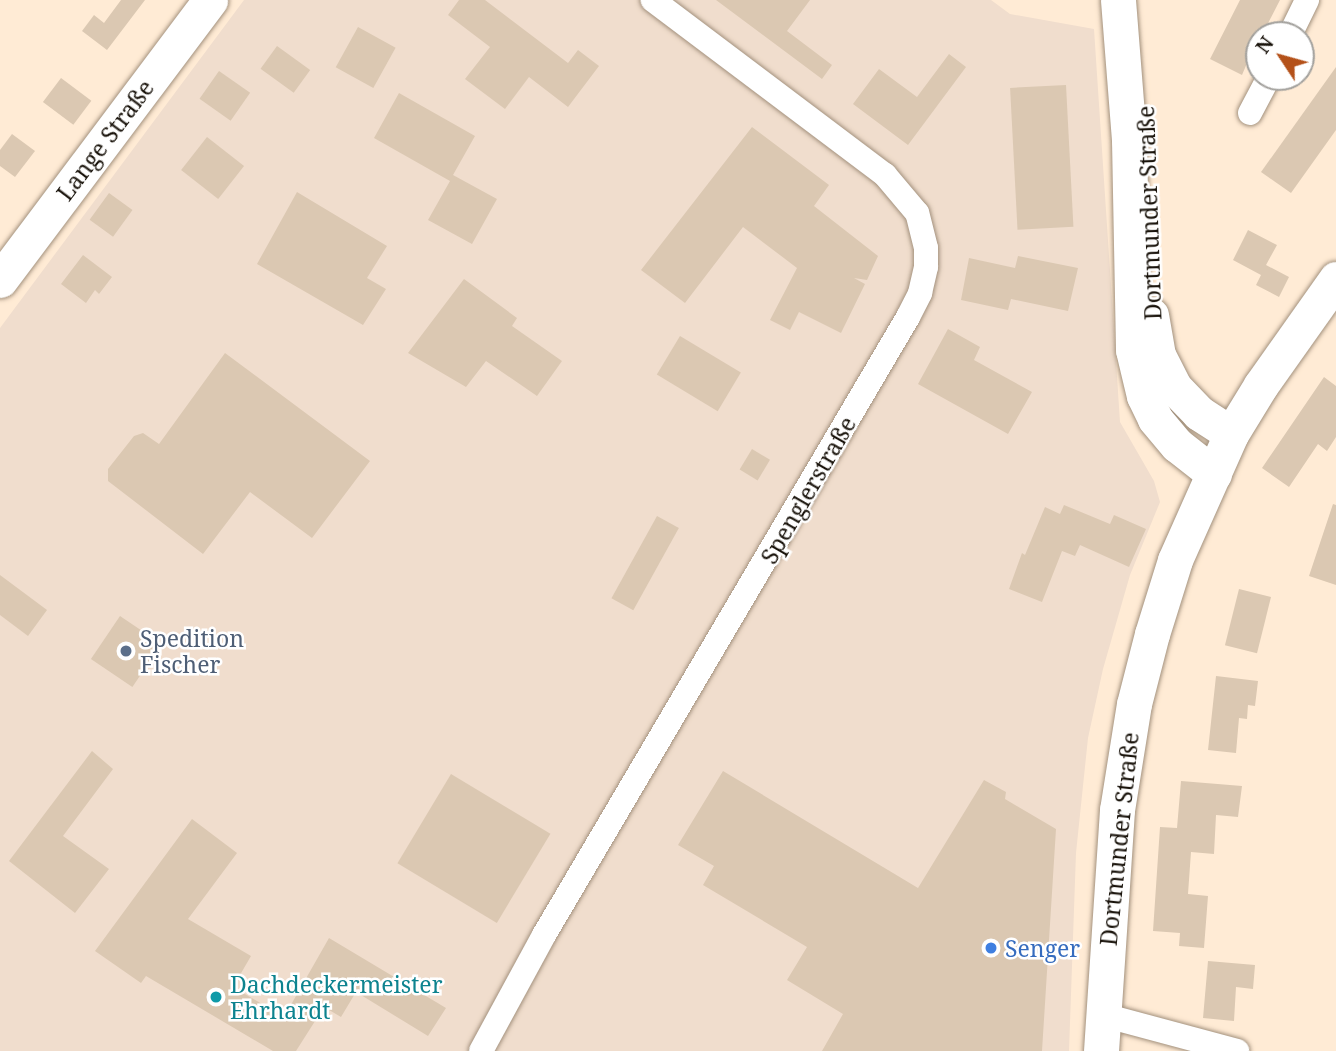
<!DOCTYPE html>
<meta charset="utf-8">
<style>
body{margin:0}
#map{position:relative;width:1336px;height:1051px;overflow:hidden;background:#ffebd5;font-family:"Noto Serif",serif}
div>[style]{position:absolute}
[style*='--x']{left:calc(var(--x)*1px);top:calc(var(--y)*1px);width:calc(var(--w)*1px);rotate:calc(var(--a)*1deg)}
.commercial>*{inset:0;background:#f0ddcd}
.building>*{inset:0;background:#dbc8b2;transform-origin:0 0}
.roads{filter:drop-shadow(0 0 2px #a3917d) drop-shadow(0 0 2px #a3917d)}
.street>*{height:24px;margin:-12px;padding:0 12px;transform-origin:12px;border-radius:12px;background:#fff}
.secondary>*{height:35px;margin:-17.5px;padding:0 17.5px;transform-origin:17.5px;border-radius:17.5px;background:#fff}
.dots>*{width:19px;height:19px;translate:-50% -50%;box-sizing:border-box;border:4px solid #fff;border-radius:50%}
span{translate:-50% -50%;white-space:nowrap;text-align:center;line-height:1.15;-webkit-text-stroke:5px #fff;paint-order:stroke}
.street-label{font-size:23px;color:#19130b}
.service-label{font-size:23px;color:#4e5e75}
.left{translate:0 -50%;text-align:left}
.shop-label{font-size:23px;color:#366cbe}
.culture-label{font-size:23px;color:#0d838f}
.north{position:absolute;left:1245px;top:21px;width:70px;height:70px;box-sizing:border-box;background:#fff;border:2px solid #a3a19d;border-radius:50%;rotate:306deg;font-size:19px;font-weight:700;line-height:28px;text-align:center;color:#19130b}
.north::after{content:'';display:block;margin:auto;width:24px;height:32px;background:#b45119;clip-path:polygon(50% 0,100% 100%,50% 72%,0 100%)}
</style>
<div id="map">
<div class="commercial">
<i style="clip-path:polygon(244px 0,991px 0,1010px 14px,1094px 29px,1120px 422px,1154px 481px,1160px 502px,1130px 575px,1103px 669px,1088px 738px,1076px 853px,1069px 1051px,0 1051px,0 328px)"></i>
</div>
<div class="building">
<i style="clip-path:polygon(121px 0,145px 0,107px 50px,82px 31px,94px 15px,104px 23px)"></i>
<i style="clip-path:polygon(459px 0,485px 0,568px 63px,578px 50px,599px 66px,568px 107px,529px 77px,505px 109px,465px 79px,490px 47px,448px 15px)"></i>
<i style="clip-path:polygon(716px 0,810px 0,787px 31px,832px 65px,822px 79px)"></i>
<i style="clip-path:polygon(1240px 0,1280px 0,1262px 35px,1259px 35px,1242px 75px,1210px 59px)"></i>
<i style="left:358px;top:27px;width:43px;height:46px;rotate:29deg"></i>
<i style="left:277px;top:46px;width:41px;height:28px;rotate:36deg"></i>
<i style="clip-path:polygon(949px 54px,966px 67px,908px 145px,853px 104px,879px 69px,917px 97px)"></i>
<i style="clip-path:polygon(1336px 67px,1336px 130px,1291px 193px,1261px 172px)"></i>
<i style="left:219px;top:71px;width:38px;height:34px;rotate:35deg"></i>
<i style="left:61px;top:78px;width:38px;height:30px;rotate:37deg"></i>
<i style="left:1066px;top:85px;width:142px;height:56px;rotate:87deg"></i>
<i style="clip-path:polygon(399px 93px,475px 136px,453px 175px,497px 199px,472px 244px,428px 220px,450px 181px,374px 138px)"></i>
<i style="clip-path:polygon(752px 127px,829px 185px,814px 206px,878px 256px,867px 280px,854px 278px,865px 284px,841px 333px,799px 312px,790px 330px,770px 320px,797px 268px,743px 227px,685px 303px,641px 270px)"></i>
<i style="clip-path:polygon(12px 134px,35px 151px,15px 177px,0 166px,0 150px)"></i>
<i style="left:207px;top:137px;width:47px;height:42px;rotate:38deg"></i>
<i style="clip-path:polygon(297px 192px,387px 246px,367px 278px,386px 289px,363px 325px,257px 264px)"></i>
<i style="left:109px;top:193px;width:29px;height:33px;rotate:36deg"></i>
<i style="clip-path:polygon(1248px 230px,1277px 245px,1266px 265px,1289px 277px,1279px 297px,1256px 285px,1261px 275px,1233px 260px)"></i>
<i style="clip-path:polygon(83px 255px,112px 277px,99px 294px,95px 290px,86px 303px,61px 284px)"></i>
<i style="clip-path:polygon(1018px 256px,1078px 268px,1068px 311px,1011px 299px,1008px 310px,961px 300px,969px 258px,1015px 268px)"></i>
<i style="clip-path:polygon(464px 279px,517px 318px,512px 326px,562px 361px,537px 396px,486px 361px,466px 387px,408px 353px)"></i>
<i style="clip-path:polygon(948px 329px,980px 347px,974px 360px,1032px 392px,1008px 434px,918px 384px)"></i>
<i style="left:680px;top:336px;width:71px;height:45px;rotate:31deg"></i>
<i style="clip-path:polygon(225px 353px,370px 461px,312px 538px,250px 492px,203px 554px,108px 481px,108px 469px,134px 436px,143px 433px,159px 444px)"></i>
<i style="clip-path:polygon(1324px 377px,1336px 386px,1336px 437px,1327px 451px,1318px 444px,1289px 487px,1262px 468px)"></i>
<i style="left:752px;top:449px;width:21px;height:24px;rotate:31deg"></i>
<i style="clip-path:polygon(1333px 504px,1336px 505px,1336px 585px,1309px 576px)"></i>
<i style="clip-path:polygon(1064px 505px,1110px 524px,1114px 515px,1146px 529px,1129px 567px,1080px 545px,1075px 556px,1062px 551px,1042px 602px,1009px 589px,1022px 553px,1025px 555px,1045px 507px,1060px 514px)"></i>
<i style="left:657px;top:516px;width:25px;height:94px;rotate:29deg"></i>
<i style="clip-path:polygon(0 575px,47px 610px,28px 636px,0 615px)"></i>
<i style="left:1239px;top:589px;width:33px;height:58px;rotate:14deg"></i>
<i style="left:120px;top:616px;width:50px;height:52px;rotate:34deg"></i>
<i style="clip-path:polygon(1216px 676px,1258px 681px,1255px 706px,1248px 705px,1247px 719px,1239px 718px,1236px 753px,1208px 750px)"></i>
<i style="clip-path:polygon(92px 751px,113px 769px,63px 836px,109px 869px,75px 913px,9px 861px)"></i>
<i style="clip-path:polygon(723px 771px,918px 888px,984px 780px,1006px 792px,1005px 799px,1056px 829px,1042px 1051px,822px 1051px,843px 1014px,787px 980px,807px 947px,703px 885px,714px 866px,678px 845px)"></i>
<i style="left:451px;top:774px;width:116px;height:104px;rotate:31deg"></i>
<i style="clip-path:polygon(1181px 781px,1242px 786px,1238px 817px,1216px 815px,1214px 854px,1191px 852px,1188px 894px,1208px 896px,1204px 948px,1179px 946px,1180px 933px,1153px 931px,1160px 827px,1177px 828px)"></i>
<i style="clip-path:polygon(192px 819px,237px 853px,188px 919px,251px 956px,233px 987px,284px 1017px,329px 938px,446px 1008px,428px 1036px,356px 992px,341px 1017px,324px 1007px,296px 1051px,273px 1051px,146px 976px,141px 983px,95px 951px)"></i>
<i style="clip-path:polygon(1208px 961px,1255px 965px,1253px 989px,1236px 987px,1234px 1021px,1203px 1018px)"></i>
</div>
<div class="roads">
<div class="street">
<i style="--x:1290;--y:35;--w:39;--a:-64"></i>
<i style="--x:1250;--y:113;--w:41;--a:-62.2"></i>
<i style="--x:1103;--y:1015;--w:139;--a:15"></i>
<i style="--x:481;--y:1051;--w:132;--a:-61.5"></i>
<i style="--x:544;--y:935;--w:717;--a:-59.5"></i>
<i style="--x:908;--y:317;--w:27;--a:-63"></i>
<i style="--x:920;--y:293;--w:27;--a:-77"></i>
<i style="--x:926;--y:267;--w:19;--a:-90"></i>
<i style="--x:926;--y:248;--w:36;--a:-104"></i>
<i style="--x:917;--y:213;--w:50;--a:-130.1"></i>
<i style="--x:885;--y:175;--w:291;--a:-143"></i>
</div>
<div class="secondary">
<i style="--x:1118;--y:0;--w:140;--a:85.5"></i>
<i style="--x:1129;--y:140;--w:210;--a:88.9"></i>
<i style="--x:1133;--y:350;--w:47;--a:76.6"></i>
<i style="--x:1144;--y:396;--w:25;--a:64"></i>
<i style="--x:1155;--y:419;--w:34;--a:50"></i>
<i style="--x:1177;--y:445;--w:47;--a:38.1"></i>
<i style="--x:0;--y:280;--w:350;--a:-53.1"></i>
<i style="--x:1151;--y:315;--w:41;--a:80.1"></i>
<i style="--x:1158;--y:355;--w:36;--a:63"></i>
<i style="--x:1174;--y:387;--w:36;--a:46"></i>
<i style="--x:1199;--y:413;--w:38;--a:33"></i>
<i style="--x:1101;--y:1051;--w:242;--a:-86.2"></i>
<i style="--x:1117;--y:810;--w:107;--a:-80.9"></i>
<i style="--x:1134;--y:704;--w:72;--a:-75.6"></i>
<i style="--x:1152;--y:634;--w:77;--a:-72.7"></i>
<i style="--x:1175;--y:560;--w:138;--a:-66"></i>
<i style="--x:1231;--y:434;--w:57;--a:-58.5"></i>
<i style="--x:1261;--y:385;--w:130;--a:-54.7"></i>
</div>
</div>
<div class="dots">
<i style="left:126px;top:651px;background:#5c6f8a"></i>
<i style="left:991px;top:948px;background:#3f7fe0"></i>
<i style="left:216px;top:997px;background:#0f9aa8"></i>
</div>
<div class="street-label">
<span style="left:105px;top:140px;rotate:-53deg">Lange Straße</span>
<span style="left:1149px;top:213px;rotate:-92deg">Dortmunder Straße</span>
<span style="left:808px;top:490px;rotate:-60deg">Spenglerstraße</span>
<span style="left:1119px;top:839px;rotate:-84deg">Dortmunder Straße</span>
</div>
<div class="service-label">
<span class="left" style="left:140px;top:651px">Spedition<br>Fischer</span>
</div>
<div class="shop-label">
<span class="left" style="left:1005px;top:948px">Senger</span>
</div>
<div class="culture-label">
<span class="left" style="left:230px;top:997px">Dachdeckermeister<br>Ehrhardt</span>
</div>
<div class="north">N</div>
</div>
